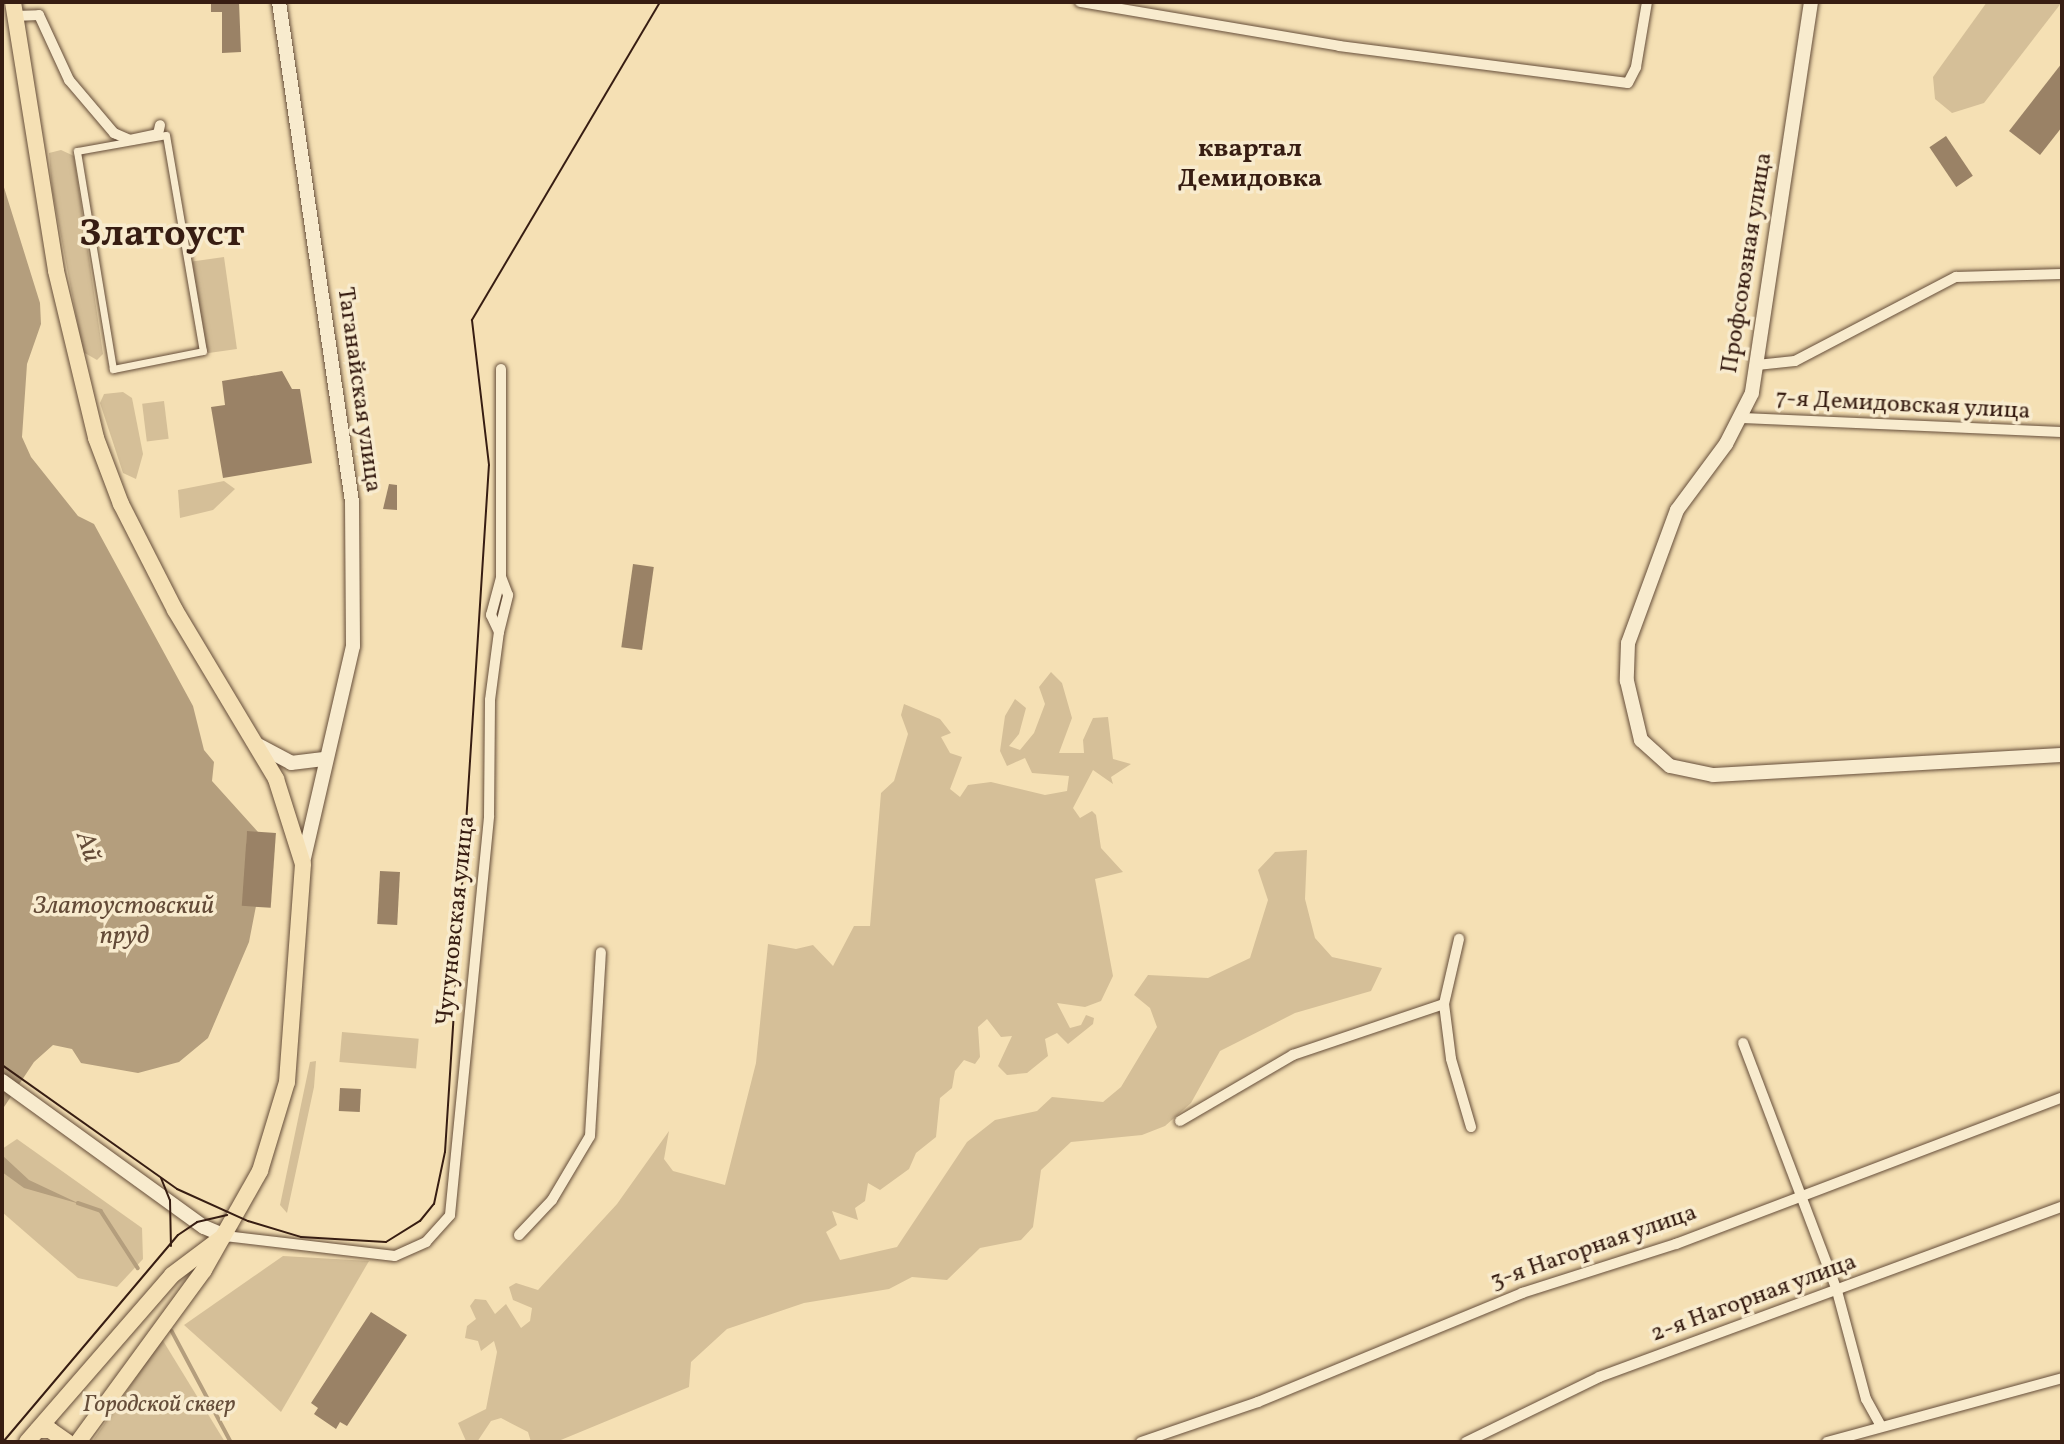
<!DOCTYPE html>
<meta charset="utf-8">
<style>
body{margin:0}
#map{position:relative;width:2064px;height:1444px;overflow:hidden;background:#f5e0b4;font-family:Vollkorn,serif}
div>[style]{position:absolute}
[style*='--x']{left:calc(var(--x)*1px);top:calc(var(--y)*1px);width:calc(var(--w)*1px);rotate:calc(var(--a)*1deg)}
.green>*{inset:0;background:#d5bf98;transform-origin:0 0}
.water>*{inset:0;background:#b49e7d}
.stream>*{height:3.5px;margin:-1.75px;padding:0 1.75px;transform-origin:1.75px;border-radius:1.75px;background:#b49e7d}
.building>*{inset:0;background:#9a8266;transform-origin:0 0}
.roads{filter:drop-shadow(0 0 2px #664e3a) drop-shadow(0 0 2px #664e3a)}
.pedestrian>*{height:7px;margin:-3.5px;padding:0 3.5px;transform-origin:3.5px;border-radius:3.5px;background:#f8ebce}
.minor>*{height:10px;margin:-5px;padding:0 5px;transform-origin:5px;border-radius:5px;background:#f8ebce}
.secondary>*{height:14px;margin:-7px;padding:0 7px;transform-origin:7px;border-radius:7px;background:#f8ebce}
.primary>*{height:16px;margin:-8px;padding:0 8px;transform-origin:8px;border-radius:8px;background:#f5e0b4}
.tram>*{height:2px;margin:-1px;padding:0 1px;transform-origin:1px;border-radius:1px;background:#371d12}
span{translate:-50% -50%;white-space:nowrap;text-align:center;line-height:1.15;-webkit-text-stroke:7px #f8ebce;paint-order:stroke}
.street-label{font-size:24px;color:#371d12}
.park-label{font-size:24px;color:#664e3a;font-style:italic}
.neighbourhood-label{font-size:26px;color:#371d12;font-weight:700}
.water-label{font-size:26px;color:#634a37;font-style:italic}
.town-label{font-size:38px;color:#371d12;font-weight:700}
.frame{position:absolute;inset:0;border:4px solid #371d12;pointer-events:none}
</style>
<div id="map">
<div class="green">
<i style="clip-path:polygon(1987px 2px,2062px 2px,1984px 103px,1952px 113px,1935px 99px,1933px 77px)"></i>
<i style="clip-path:polygon(61px 150px,74px 156px,103px 354px,97px 360px,83px 352px,52px 189px,49px 153px)"></i>
<i style="left:224px;top:257px;width:93px;height:32px;rotate:82deg"></i>
<i style="clip-path:polygon(123px 392px,132px 398px,143px 454px,136px 479px,123px 473px,100px 403px,104px 394px)"></i>
<i style="left:164px;top:401px;width:38px;height:22px;rotate:83deg"></i>
<i style="clip-path:polygon(224px 481px,235px 489px,213px 510px,180px 518px,178px 490px)"></i>
<i style="clip-path:polygon(1051px 672px,1062px 683px,1072px 718px,1059px 753px,1084px 753px,1083px 740px,1093px 718px,1108px 717px,1113px 759px,1131px 764px,1111px 777px,1113px 784px,1093px 770px,1073px 808px,1080px 818px,1092px 811px,1096px 815px,1101px 848px,1123px 872px,1095px 879px,1113px 976px,1101px 1001px,1085px 1007px,1057px 1003px,1070px 1028px,1081px 1025px,1086px 1015px,1094px 1018px,1093px 1024px,1068px 1044px,1057px 1033px,1045px 1039px,1048px 1056px,1027px 1073px,1007px 1075px,998px 1066px,1012px 1036px,1001px 1037px,987px 1019px,978px 1027px,980px 1057px,975px 1064px,964px 1060px,955px 1071px,952px 1088px,940px 1098px,936px 1137px,916px 1153px,909px 1169px,880px 1190px,868px 1183px,865px 1201px,855px 1208px,858px 1220px,832px 1211px,837px 1225px,826px 1232px,840px 1260px,897px 1247px,967px 1142px,995px 1120px,1037px 1111px,1052px 1097px,1103px 1102px,1121px 1087px,1157px 1027px,1150px 1008px,1134px 995px,1148px 975px,1208px 978px,1250px 958px,1268px 900px,1258px 870px,1275px 852px,1307px 850px,1305px 899px,1315px 938px,1332px 957px,1382px 968px,1371px 991px,1295px 1013px,1220px 1051px,1191px 1103px,1165px 1126px,1142px 1135px,1071px 1142px,1041px 1170px,1033px 1227px,1021px 1240px,980px 1248px,947px 1280px,912px 1277px,889px 1289px,804px 1303px,727px 1329px,691px 1362px,689px 1387px,556px 1442px,531px 1442px,528px 1432px,501px 1418px,491px 1421px,477px 1442px,466px 1441px,458px 1423px,486px 1409px,497px 1352px,494px 1341px,481px 1351px,478px 1341px,465px 1338px,467px 1326px,476px 1319px,470px 1306px,475px 1299px,486px 1300px,495px 1314px,506px 1304px,521px 1328px,530px 1321px,532px 1308px,513px 1300px,509px 1287px,516px 1283px,538px 1290px,617px 1204px,669px 1131px,664px 1159px,673px 1171px,725px 1185px,756px 1063px,768px 944px,796px 949px,813px 945px,833px 966px,854px 926px,870px 926px,881px 793px,894px 781px,908px 734px,901px 715px,904px 704px,940px 719px,951px 733px,941px 737px,950px 753px,962px 757px,950px 789px,960px 797px,968px 785px,991px 782px,1045px 795px,1067px 791px,1069px 776px,1032px 773px,1025px 758px,1007px 766px,1000px 751px,1005px 716px,1015px 699px,1026px 708px,1019px 734px,1009px 746px,1020px 750px,1034px 733px,1045px 704px,1039px 687px)"></i>
<i style="left:342px;top:1032px;width:77px;height:30px;rotate:5deg"></i>
<i style="clip-path:polygon(316px 1061px,314px 1087px,287px 1213px,280px 1205px,310px 1062px)"></i>
<i style="clip-path:polygon(17px 1139px,142px 1228px,143px 1259px,117px 1287px,78px 1278px,2px 1212px,2px 1149px)"></i>
<i style="clip-path:polygon(283px 1256px,369px 1261px,281px 1412px,184px 1325px)"></i>
<i style="clip-path:polygon(162px 1339px,225px 1442px,92px 1442px)"></i>
</div>
<div class="water">
<i style="clip-path:polygon(2px 181px,40px 303px,41px 324px,27px 364px,22px 437px,31px 457px,78px 516px,94px 524px,193px 706px,204px 750px,214px 762px,212px 781px,258px 832px,247px 832px,245px 906px,256px 906px,249px 942px,208px 1038px,179px 1062px,138px 1073px,81px 1063px,72px 1049px,53px 1045px,34px 1062px,2px 1110px)"></i>
<i style="clip-path:polygon(2px 1155px,29px 1180px,80px 1204px,24px 1188px,2px 1172px)"></i>
</div>
<div class="stream">
<i style="--x:78;--y:1203;--w:24;--a:19"></i>
<i style="--x:101;--y:1211;--w:68;--a:57"></i>
<i style="--x:172;--y:1331;--w:126;--a:62"></i>
</div>
<div class="building">
<i style="clip-path:polygon(211px 2px,239px 2px,241px 52px,222px 53px,222px 12px,211px 12px)"></i>
<i style="clip-path:polygon(2062px 63px,2062px 127px,2040px 155px,2009px 131px)"></i>
<i style="left:1946px;top:136px;width:48px;height:20px;rotate:56deg"></i>
<i style="clip-path:polygon(282px 371px,292px 389px,300px 389px,312px 463px,223px 478px,211px 407px,225px 405px,222px 381px)"></i>
<i style="clip-path:polygon(389px 484px,397px 485px,397px 510px,383px 509px)"></i>
<i style="left:633px;top:564px;width:21px;height:84px;rotate:8deg"></i>
<i style="left:247px;top:831px;width:29px;height:75px;rotate:4deg"></i>
<i style="left:380px;top:871px;width:20px;height:53px;rotate:3deg"></i>
<i style="left:340px;top:1088px;width:21px;height:23px;rotate:3deg"></i>
<i style="clip-path:polygon(371px 1312px,407px 1335px,347px 1426px,340px 1422px,336px 1429px,314px 1414px,318px 1408px,311px 1403px)"></i>
</div>
<div class="roads">
<div class="pedestrian">
<i style="--x:166;--y:135;--w:219;--a:80.3"></i>
<i style="--x:203;--y:351;--w:92;--a:168.7"></i>
<i style="--x:113;--y:369;--w:221;--a:-99.4"></i>
<i style="--x:77;--y:151;--w:90;--a:-10.2"></i>
</div>
<div class="minor">
<i style="--x:1080;--y:2;--w:263;--a:9.6"></i>
<i style="--x:1339;--y:46;--w:291;--a:7.3"></i>
<i style="--x:1628;--y:83;--w:18;--a:-63"></i>
<i style="--x:1636;--y:67;--w:66;--a:-80.4"></i>
<i style="--x:14;--y:16;--w:25;--a:-2"></i>
<i style="--x:39;--y:15;--w:72;--a:65.2"></i>
<i style="--x:69;--y:80;--w:70;--a:49.7"></i>
<i style="--x:114;--y:133;--w:17;--a:24"></i>
<i style="--x:130;--y:140;--w:29;--a:-12"></i>
<i style="--x:158;--y:134;--w:9;--a:-77"></i>
<i style="--x:1757;--y:365;--w:38;--a:-6"></i>
<i style="--x:1795;--y:361;--w:182;--a:-27.6"></i>
<i style="--x:1956;--y:277;--w:106;--a:-1.6"></i>
<i style="--x:1742;--y:418;--w:320;--a:2.5"></i>
<i style="--x:499;--y:632;--w:38;--a:-76"></i>
<i style="--x:508;--y:595;--w:19;--a:-111"></i>
<i style="--x:1444;--y:1004;--w:55;--a:82.7"></i>
<i style="--x:1451;--y:1059;--w:71;--a:73.6"></i>
<i style="--x:1743;--y:1043;--w:265;--a:69.2"></i>
<i style="--x:1837;--y:1291;--w:112;--a:75"></i>
<i style="--x:1866;--y:1399;--w:29;--a:61"></i>
<i style="--x:1180;--y:1121;--w:131;--a:-30.3"></i>
<i style="--x:1293;--y:1055;--w:159;--a:-18.7"></i>
<i style="--x:1444;--y:1004;--w:67;--a:-77"></i>
<i style="--x:519;--y:1235;--w:48;--a:-46.7"></i>
<i style="--x:552;--y:1200;--w:74;--a:-59.3"></i>
<i style="--x:590;--y:1136;--w:184;--a:-86.6"></i>
<i style="--x:225;--y:1236;--w:171;--a:6.7"></i>
<i style="--x:395;--y:1256;--w:34;--a:-24"></i>
<i style="--x:426;--y:1242;--w:36;--a:-48"></i>
<i style="--x:450;--y:1215;--w:401;--a:-84.4"></i>
<i style="--x:489;--y:816;--w:116;--a:-89.5"></i>
<i style="--x:490;--y:700;--w:69;--a:-82.5"></i>
<i style="--x:499;--y:632;--w:19;--a:-115"></i>
<i style="--x:491;--y:615;--w:39;--a:-75"></i>
<i style="--x:501;--y:577;--w:208;--a:-90"></i>
<i style="--x:1141;--y:1442;--w:124;--a:-18.9"></i>
<i style="--x:1258;--y:1402;--w:286;--a:-22.4"></i>
<i style="--x:1522;--y:1293;--w:162;--a:-17.7"></i>
<i style="--x:1676;--y:1244;--w:413;--a:-20.8"></i>
<i style="--x:1466;--y:1442;--w:148;--a:-26"></i>
<i style="--x:1599;--y:1377;--w:493;--a:-20.2"></i>
<i style="--x:1827;--y:1442;--w:244;--a:-15.2"></i>
</div>
<div class="secondary">
<i style="--x:279;--y:2;--w:505;--a:81.69"></i>
<i style="--x:352;--y:502;--w:144;--a:89.6"></i>
<i style="--x:353;--y:646;--w:223;--a:103"></i>
<i style="--x:1811;--y:2;--w:395;--a:98.6"></i>
<i style="--x:1752;--y:393;--w:57;--a:117"></i>
<i style="--x:1726;--y:444;--w:82;--a:126.6"></i>
<i style="--x:1677;--y:510;--w:142;--a:110.2"></i>
<i style="--x:1628;--y:643;--w:38;--a:92"></i>
<i style="--x:1627;--y:681;--w:61;--a:76.7"></i>
<i style="--x:1641;--y:740;--w:39;--a:42"></i>
<i style="--x:1670;--y:766;--w:44;--a:11.8"></i>
<i style="--x:1713;--y:775;--w:350;--a:-3.3"></i>
<i style="--x:256;--y:744;--w:40;--a:28"></i>
<i style="--x:291;--y:763;--w:35;--a:-7"></i>
<i style="--x:2;--y:1081;--w:249;--a:35.9"></i>
<i style="--x:204;--y:1227;--w:23;--a:23"></i>
</div>
<div class="primary">
<i style="--x:13;--y:2;--w:272;--a:80.9"></i>
<i style="--x:56;--y:271;--w:172;--a:76.5"></i>
<i style="--x:96;--y:438;--w:71;--a:69.3"></i>
<i style="--x:121;--y:504;--w:119;--a:63"></i>
<i style="--x:175;--y:610;--w:197;--a:59.1"></i>
<i style="--x:276;--y:779;--w:89;--a:72.4"></i>
<i style="--x:303;--y:864;--w:219;--a:94.2"></i>
<i style="--x:287;--y:1082;--w:93;--a:106.9"></i>
<i style="--x:260;--y:1171;--w:114;--a:119.5"></i>
<i style="--x:204;--y:1270;--w:213;--a:126.2"></i>
<i style="--x:38;--y:1430;--w:12;--a:0"></i>
<i style="--x:50;--y:1430;--w:21;--a:35"></i>
<i style="--x:27;--y:1442;--w:221;--a:-49"></i>
<i style="--x:172;--y:1275;--w:60;--a:-36.9"></i>
</div>
</div>
<div class="tram">
<i style="--x:2;--y:1065;--w:214;--a:35.3"></i>
<i style="--x:177;--y:1189;--w:78;--a:24.3"></i>
<i style="--x:248;--y:1221;--w:55;--a:16.8"></i>
<i style="--x:301;--y:1237;--w:85;--a:3.4"></i>
<i style="--x:386;--y:1242;--w:40;--a:-32"></i>
<i style="--x:420;--y:1221;--w:22;--a:-51"></i>
<i style="--x:434;--y:1204;--w:53;--a:-78.1"></i>
<i style="--x:445;--y:1152;--w:688;--a:-86.34"></i>
<i style="--x:489;--y:465;--w:146;--a:-96.7"></i>
<i style="--x:472;--y:320;--w:369;--a:-59.4"></i>
<i style="--x:161;--y:1178;--w:24;--a:68"></i>
<i style="--x:170;--y:1200;--w:46;--a:88.8"></i>
<i style="--x:3;--y:1442;--w:271;--a:-49.8"></i>
<i style="--x:178;--y:1235;--w:23;--a:-34"></i>
<i style="--x:197;--y:1222;--w:31;--a:-13"></i>
</div>
<div class="street-label">
<span style="left:1748px;top:263px;rotate:-81deg">Профсоюзная улица</span>
<span style="left:358px;top:390px;rotate:82deg">Таганайская улица</span>
<span style="left:1903px;top:406px;rotate:3deg">7-я Демидовская улица</span>
<span style="left:457px;top:921px;rotate:-84deg">Чугуновская улица</span>
<span style="left:1594px;top:1248px;rotate:-19deg">3-я Нагорная улица</span>
<span style="left:1754px;top:1299px;rotate:-20deg">2-я Нагорная улица</span>
</div>
<div class="park-label">
<span style="left:159px;top:1406px">Городской сквер</span>
</div>
<div class="neighbourhood-label">
<span style="left:1250px;top:165px">квартал<br>Демидовка</span>
</div>
<div class="water-label">
<span style="left:87px;top:847px;rotate:72deg">Ай</span>
<span style="left:124px;top:922px">Златоустовский<br>пруд</span>
</div>
<div class="town-label">
<span style="left:162px;top:236px">Златоуст</span>
</div>
<div class="frame"></div>
</div>
